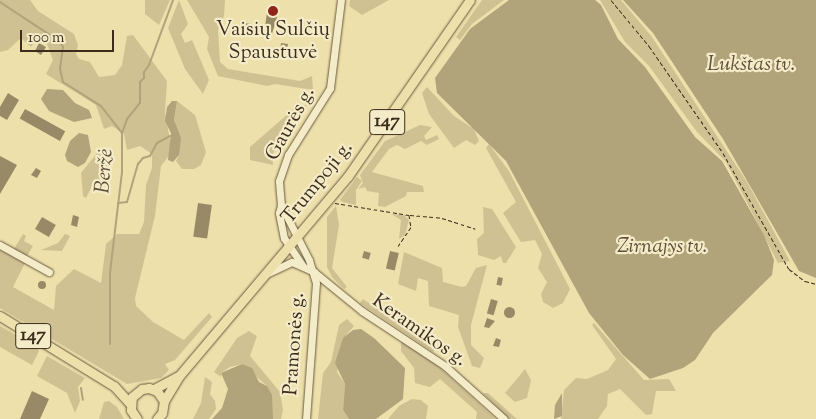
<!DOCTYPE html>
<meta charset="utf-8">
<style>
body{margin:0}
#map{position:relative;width:816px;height:419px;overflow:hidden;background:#eee0ab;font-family:"Sorts Mill Goudy",serif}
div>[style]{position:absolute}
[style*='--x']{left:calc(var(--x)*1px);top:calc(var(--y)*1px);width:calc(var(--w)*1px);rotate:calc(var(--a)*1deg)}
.green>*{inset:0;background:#d0c193}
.water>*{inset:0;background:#b1a37a}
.stream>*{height:2px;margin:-1px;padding:0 1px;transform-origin:1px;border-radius:1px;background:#b1a37a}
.building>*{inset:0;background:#988a66;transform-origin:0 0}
.round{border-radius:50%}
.path>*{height:1px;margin-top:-0.5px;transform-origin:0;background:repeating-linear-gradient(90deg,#3b2c1b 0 4px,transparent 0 6.5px)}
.roads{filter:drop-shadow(0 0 1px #68593f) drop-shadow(0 0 1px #68593f)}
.minor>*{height:7px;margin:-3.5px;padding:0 3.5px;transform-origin:3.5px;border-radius:3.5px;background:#f4ebc8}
.major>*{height:9px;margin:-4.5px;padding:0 4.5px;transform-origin:4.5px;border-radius:4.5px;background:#eee0ab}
.dots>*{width:14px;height:14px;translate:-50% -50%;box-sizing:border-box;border:2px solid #f4ebc8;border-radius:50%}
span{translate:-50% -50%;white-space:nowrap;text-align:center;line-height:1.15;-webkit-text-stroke:4.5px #f4ebc8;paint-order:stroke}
.shield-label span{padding:1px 4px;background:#f4ebc8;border:1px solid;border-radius:4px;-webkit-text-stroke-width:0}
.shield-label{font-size:19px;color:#3b2c1b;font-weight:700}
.poi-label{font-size:20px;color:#3b2c1b}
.street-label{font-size:20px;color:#3b2c1b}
.water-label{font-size:21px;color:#5e5038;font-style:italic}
.scale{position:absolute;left:20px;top:30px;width:94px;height:22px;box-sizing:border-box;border:2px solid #3b2c1b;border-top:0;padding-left:6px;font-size:15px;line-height:18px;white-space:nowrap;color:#3b2c1b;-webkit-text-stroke:4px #f4ebc8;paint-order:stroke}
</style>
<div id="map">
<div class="green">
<i style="clip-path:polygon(0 0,30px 0,38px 11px,74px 34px,78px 45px,76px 54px,79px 59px,90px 62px,99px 77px,115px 75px,122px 65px,127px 36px,133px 35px,167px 81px,165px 112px,172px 152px,161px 166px,155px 216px,135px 298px,136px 306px,153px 322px,184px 340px,209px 313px,212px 317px,175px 360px,165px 364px,169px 370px,161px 378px,127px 384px,0 308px,0 250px,25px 263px,13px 287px,54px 310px,56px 286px,74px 269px,101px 283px,106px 244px,117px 234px,139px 234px,144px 222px,146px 185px,152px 168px,152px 154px,140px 146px,127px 150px,124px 134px,112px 126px,104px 129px,96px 105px,46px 74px,53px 60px,47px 44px,36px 41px,31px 47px,21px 38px,8px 50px,0 52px)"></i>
<i style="clip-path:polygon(145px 0,170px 0,159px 25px,145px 14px)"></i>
<i style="clip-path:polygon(179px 0,188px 24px,181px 34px,185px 43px,192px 40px,209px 80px,203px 94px,185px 69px,168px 28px)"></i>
<i style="clip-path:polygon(187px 0,225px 0,224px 16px,218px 30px,220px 62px,228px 69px,300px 81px,312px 76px,313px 90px,275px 84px,267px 86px,218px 76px,207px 49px,209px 37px)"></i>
<i style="clip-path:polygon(350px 0,389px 0,362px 15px,349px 6px)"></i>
<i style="clip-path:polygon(482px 0,504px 0,472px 24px,460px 40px,456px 37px)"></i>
<i style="clip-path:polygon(600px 0,621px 0,652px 37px,747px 182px,790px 261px,778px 263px,726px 162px,697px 132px,649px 66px,625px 42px)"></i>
<i style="clip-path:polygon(427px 87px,454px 116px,474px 129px,479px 141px,475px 145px,466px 140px,454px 148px,429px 114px,422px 93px)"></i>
<i style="clip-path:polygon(177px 101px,195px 115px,206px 152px,201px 165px,194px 169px,182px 169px,176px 161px,179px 155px,174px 120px)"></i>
<i style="clip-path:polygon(307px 105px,272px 155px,273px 165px,250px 160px,250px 147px,296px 107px)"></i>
<i style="clip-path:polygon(420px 125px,432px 127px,424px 136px,426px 140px,437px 135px,439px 139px,427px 145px,421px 141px,405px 149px,397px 145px,389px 149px,372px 172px,423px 186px,424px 192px,407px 192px,406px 196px,385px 207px,378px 206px,379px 193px,367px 191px,365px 187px,358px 189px,363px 183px,360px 175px,385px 141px)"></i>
<i style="clip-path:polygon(489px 144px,509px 171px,570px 289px,563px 303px,553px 308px,543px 302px,541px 294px,547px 282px,538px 268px,542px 254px,535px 240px,521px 242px,503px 213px,516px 202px,486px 148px)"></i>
<i style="clip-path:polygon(97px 153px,110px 157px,102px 181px,92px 186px,86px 198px,83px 196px,81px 173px)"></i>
<i style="clip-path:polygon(357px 177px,362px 181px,356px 190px,356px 205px,342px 202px,340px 200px)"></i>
<i style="clip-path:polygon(336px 206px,339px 225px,332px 268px,347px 287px,344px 289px,332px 277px,327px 267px,327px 217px)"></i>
<i style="clip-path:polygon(483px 207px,492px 209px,516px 247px,506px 263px,503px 263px,501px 256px,494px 260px,478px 255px,477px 239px,484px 233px)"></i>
<i style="clip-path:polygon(391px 214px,404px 215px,409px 220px,405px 235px,399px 239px,401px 220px)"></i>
<i style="clip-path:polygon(23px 234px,26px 236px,24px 241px,33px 246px,27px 256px,14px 249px)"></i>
<i style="clip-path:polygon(65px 234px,70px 236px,62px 251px,41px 250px,58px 243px)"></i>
<i style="clip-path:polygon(404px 252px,442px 268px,443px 282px,462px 287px,466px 286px,476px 268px,487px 265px,471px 325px,471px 345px,484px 358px,480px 368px,472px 366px,458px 327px,459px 315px,429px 306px,428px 281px,418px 278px,416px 291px,398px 284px)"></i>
<i style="clip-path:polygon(363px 299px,436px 349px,433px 352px,360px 303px)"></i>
<i style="clip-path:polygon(347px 319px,354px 326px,347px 334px,337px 372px,345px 384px,343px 410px,349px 419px,318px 419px,323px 373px,331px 362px,339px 325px)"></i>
<i style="clip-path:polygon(594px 323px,644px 380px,669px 379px,676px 391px,656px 391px,652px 414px,646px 415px,620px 389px,608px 394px,607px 406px,598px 419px,561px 419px,564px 390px,576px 378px,587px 379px,608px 370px,616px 359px,592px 325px)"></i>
<i style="clip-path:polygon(0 326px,37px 347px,39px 351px,32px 365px,0 347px)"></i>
<i style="clip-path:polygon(249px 331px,257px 336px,250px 356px,280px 392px,283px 410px,281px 419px,273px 419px,267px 386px,242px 364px,230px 367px,221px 373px,221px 377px,214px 372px,237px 338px)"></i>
<i style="clip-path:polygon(401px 341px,437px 365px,496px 419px,476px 419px,477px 412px,440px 379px,430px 387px,415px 383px,414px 368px,401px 351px)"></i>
<i style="clip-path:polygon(47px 356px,85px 378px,78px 387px,80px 401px,75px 413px,67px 393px,37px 376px)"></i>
<i style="clip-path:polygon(525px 369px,531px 380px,527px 398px,515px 402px,505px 393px)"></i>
<i style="clip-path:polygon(205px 377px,212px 382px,210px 394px,215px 401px,216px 409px,209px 419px,193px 419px,201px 403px)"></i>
<i style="clip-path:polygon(483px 393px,488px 393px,517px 419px,509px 419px)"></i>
<i style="clip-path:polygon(412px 399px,421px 400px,428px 406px,426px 419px,388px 419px,399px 406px)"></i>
<i style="clip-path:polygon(109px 401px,117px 407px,124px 419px,99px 419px,104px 402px)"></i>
</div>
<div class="water">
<i style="clip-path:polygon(509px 0,595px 0,601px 5px,618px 39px,645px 67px,695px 137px,722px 161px,764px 235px,774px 260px,772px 275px,713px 333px,695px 360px,683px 368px,650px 379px,623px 355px,589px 313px,506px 161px,437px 93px,435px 78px,470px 29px)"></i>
<i style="clip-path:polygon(623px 0,816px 0,816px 278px,799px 271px,723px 139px,653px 33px)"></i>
<i style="clip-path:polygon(47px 89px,63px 90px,75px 103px,89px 110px,92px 118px,74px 122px,49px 111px,41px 99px)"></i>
<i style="clip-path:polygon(172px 101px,177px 101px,174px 120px,181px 138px,179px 155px,173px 162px,168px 160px,171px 133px,165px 121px,167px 107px)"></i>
<i style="clip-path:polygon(79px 133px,88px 135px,91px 152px,85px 163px,78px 167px,67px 161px,65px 155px,70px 141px)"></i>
<i style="clip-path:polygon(361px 329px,374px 338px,405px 368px,403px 399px,376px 419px,349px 419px,343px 410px,345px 384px,335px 363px,343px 338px,353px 330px)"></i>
<i style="clip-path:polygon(242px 364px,252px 368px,259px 382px,267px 386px,272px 395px,273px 419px,212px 419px,222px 408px,228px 389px,221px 373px)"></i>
<i style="clip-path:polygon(562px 393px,562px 416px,554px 419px,555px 405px)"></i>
</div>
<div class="stream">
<i style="--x:0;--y:2;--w:71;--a:33.5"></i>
<i style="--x:59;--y:41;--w:7;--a:56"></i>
<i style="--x:63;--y:47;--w:22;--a:98"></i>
<i style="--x:60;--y:69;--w:13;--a:77"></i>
<i style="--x:63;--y:82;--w:45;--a:32.3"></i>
<i style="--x:101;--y:106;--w:34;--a:52"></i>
<i style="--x:122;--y:133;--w:39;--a:90"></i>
<i style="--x:122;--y:172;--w:101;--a:96.8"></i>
<i style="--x:110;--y:272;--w:72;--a:90"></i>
<i style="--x:122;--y:133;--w:15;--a:-70"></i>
<i style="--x:127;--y:119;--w:21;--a:-51"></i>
<i style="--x:140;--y:103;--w:21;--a:-90"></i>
<i style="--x:140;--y:82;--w:6;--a:-45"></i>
<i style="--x:144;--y:78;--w:6;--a:-90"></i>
<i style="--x:144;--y:72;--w:9;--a:-54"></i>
<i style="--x:149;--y:65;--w:69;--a:-69.7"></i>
<i style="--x:118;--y:203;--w:9;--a:-6"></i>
<i style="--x:127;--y:202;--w:40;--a:-74"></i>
<i style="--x:138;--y:164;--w:8;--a:-50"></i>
<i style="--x:143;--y:158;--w:7;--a:-16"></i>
<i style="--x:150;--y:156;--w:15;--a:-62"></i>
<i style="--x:157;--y:143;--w:15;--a:-28"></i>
<i style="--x:81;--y:388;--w:12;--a:81"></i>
</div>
<div class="building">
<i style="clip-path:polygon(267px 12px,278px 14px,271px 37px,264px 35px)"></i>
<i style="clip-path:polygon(244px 23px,251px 24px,251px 34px,243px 34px)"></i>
<i style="clip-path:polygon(39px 43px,46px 47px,41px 55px,35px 51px)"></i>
<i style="left:281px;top:43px;width:7px;height:7px;rotate:8deg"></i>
<i style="clip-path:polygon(8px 93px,19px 100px,7px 120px,0 116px,0 107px)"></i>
<i style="left:25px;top:109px;width:46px;height:11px;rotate:29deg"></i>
<i style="clip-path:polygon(0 156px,17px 165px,0 194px)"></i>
<i style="clip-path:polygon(36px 168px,41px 171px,37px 178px,31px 175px)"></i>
<i style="left:198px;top:203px;width:14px;height:34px;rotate:8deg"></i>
<i style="clip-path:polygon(73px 215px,79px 217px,77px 227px,71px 225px)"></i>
<i style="left:42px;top:217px;width:16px;height:14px;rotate:30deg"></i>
<i style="left:364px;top:251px;width:7px;height:7px;rotate:16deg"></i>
<i style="left:390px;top:251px;width:9px;height:18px;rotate:13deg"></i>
<i style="left:498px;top:277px;width:5px;height:8px;rotate:11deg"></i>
<i class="round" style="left:38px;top:281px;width:8px;height:8px"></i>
<i style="left:491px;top:299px;width:7px;height:15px;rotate:16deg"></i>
<i class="round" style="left:503.5px;top:306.5px;width:11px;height:11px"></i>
<i style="clip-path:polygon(487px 318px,495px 321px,489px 328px,484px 327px)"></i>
<i style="clip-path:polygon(496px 338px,501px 340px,499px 347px,493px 346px)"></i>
<i style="clip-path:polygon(32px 391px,49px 399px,40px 419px,20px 419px)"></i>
</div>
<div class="path">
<i style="--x:611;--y:0;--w:60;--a:50.4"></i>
<i style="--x:649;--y:46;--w:130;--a:55.3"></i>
<i style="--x:723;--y:153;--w:133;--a:60.4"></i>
<i style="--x:789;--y:269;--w:20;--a:37"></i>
<i style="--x:805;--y:281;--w:11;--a:15"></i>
<i style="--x:335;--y:203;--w:75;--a:9.2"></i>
<i style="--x:409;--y:215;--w:12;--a:81"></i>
<i style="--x:411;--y:227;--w:23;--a:124"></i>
<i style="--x:410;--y:215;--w:32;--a:5"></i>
<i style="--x:442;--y:218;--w:35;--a:18"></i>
</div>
<div class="roads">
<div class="minor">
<i style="--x:281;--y:205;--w:8;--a:104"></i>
<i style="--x:279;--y:213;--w:25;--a:79"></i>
<i style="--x:284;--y:238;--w:34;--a:56"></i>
<i style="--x:0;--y:245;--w:56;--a:28.9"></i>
<i style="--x:268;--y:273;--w:26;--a:-25"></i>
<i style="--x:292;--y:262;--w:24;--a:24"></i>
<i style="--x:314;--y:272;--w:62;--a:39.1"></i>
<i style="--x:362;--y:311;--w:100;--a:33.5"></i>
<i style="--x:445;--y:366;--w:79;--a:41.9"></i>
<i style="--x:306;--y:419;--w:136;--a:-85.8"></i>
<i style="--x:316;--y:283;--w:24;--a:-107"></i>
<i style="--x:309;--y:260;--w:62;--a:-117"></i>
<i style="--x:281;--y:205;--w:24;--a:-95"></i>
<i style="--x:279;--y:181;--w:28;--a:-71"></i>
<i style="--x:288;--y:155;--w:79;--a:-57.9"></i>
<i style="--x:330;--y:88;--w:89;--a:-82.9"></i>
</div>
<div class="major">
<i style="--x:0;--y:316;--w:134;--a:31.6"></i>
<i style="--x:114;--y:386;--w:24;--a:48"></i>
<i style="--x:154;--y:389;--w:27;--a:-28"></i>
<i style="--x:164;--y:401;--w:29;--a:-59"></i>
<i style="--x:179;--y:376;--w:262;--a:-49.8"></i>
<i style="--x:348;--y:176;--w:214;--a:-55.3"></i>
<i style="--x:137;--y:419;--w:11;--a:-124"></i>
<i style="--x:131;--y:410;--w:13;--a:-86"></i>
<i style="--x:132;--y:397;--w:13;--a:-39"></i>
<i style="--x:142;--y:389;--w:7;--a:-8"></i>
<i style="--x:149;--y:388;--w:9;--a:21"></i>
<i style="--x:157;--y:391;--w:12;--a:55"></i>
<i style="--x:164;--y:401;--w:12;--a:99"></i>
<i style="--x:162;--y:413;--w:8;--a:130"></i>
</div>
</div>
<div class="dots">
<i style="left:273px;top:11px;background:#8f2418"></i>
</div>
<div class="shield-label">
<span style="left:387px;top:122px">147</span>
<span style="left:33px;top:336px">147</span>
</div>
<div class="poi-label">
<span style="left:273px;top:42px">Vaisių Sulčių<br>Spaustuvė</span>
</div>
<div class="street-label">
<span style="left:291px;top:124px;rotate:-61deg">Gaurės g.</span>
<span style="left:318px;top:183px;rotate:-51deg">Trumpoji g.</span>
<span style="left:419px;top:331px;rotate:35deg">Keramikos g.</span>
<span style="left:295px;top:344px;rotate:-86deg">Pramonės g.</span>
</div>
<div class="water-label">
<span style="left:751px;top:65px">Lukštas tv.</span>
<span style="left:105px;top:171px;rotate:-86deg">Beržė</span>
<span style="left:662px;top:247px">Zirnajys tv.</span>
</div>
<div class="scale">100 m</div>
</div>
